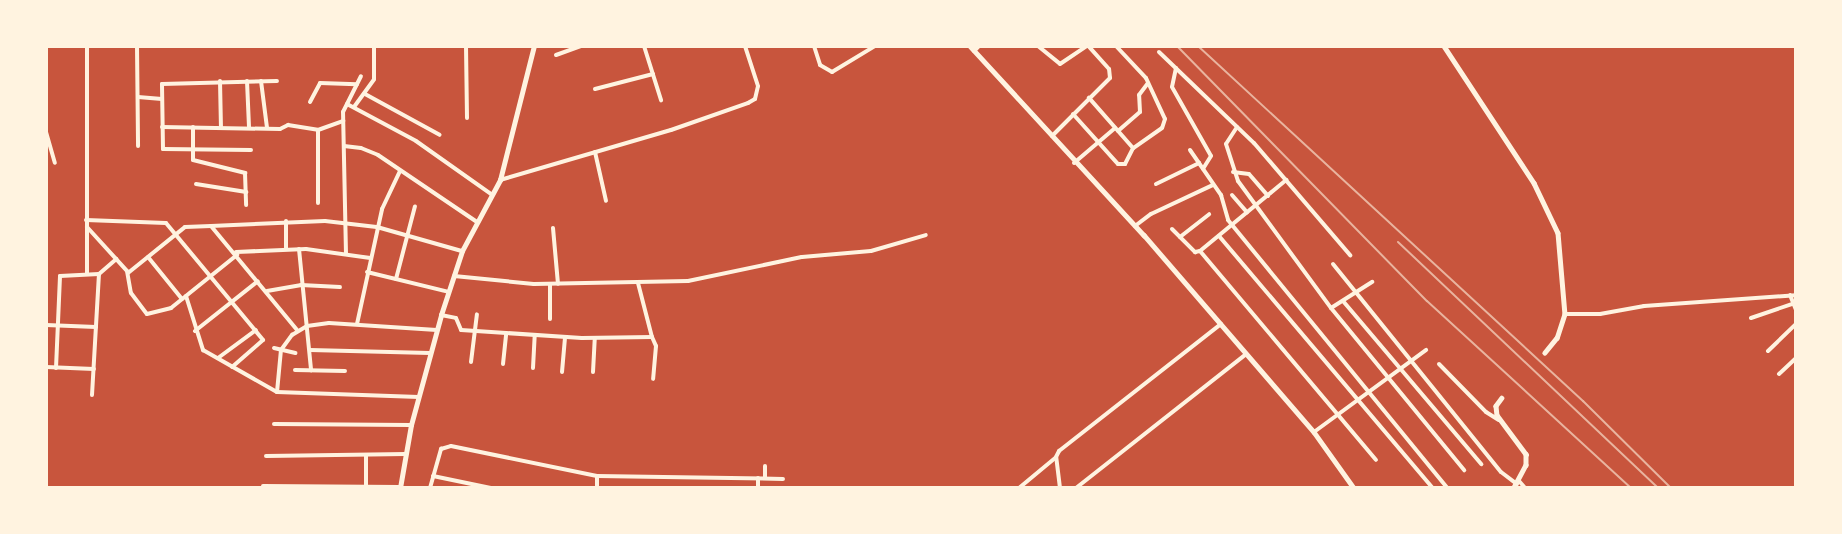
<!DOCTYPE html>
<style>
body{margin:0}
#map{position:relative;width:1842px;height:534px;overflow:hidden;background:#c8553d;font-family:"Exo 2",sans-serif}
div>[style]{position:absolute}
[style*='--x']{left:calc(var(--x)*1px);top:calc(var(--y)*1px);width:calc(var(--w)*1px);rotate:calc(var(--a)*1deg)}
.minor>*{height:4px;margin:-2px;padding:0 2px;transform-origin:2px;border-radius:2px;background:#fff3e0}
.tertiary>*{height:4.5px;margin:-2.25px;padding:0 2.25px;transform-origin:2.25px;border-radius:2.25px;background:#fff3e0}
.secondary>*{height:4.5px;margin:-2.25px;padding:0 2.25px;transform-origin:2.25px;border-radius:2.25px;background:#fff3e0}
.rail>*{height:2px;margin:-1px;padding:0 1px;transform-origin:1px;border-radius:1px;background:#e9b49f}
span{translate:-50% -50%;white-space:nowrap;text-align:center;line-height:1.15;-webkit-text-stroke:5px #fff3e0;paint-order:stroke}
.frame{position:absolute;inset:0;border:48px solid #fff3e0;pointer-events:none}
</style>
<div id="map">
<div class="minor">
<i style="--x:137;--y:46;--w:100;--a:89.4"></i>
<i style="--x:466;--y:46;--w:72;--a:89.2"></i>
<i style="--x:644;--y:46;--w:57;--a:72.5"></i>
<i style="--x:814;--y:46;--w:20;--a:72"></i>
<i style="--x:820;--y:65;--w:14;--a:30"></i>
<i style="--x:832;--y:72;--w:50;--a:-31.2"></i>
<i style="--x:1038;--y:46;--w:28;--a:39"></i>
<i style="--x:1060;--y:64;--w:32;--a:-34"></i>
<i style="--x:1116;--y:46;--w:44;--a:46.8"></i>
<i style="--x:1146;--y:78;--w:45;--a:65.1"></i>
<i style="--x:1165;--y:119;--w:9;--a:108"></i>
<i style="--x:1162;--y:128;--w:35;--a:145"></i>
<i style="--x:974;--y:51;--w:7;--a:-45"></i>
<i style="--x:1159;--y:52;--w:132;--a:43.8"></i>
<i style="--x:1254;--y:143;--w:148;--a:49.4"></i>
<i style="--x:556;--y:55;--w:27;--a:-20"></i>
<i style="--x:1176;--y:68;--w:19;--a:102"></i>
<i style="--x:1172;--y:87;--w:79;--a:60.5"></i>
<i style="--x:1211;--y:156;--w:15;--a:122"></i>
<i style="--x:220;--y:81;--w:46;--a:88.8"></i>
<i style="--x:247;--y:81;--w:46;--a:87.5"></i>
<i style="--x:261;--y:81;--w:47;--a:82.7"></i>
<i style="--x:595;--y:89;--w:60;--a:-14.5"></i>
<i style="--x:365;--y:94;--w:85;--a:28.7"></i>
<i style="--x:138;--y:97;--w:24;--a:5"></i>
<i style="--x:310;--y:102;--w:21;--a:-62"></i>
<i style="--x:320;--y:83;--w:37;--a:2"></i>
<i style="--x:347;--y:104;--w:78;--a:28.2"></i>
<i style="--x:416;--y:141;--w:92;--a:35.2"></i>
<i style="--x:354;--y:107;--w:34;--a:-54"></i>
<i style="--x:374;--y:79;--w:33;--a:-90"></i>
<i style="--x:1073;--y:114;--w:67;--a:48"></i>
<i style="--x:1118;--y:164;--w:7;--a:0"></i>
<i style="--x:1125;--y:164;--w:18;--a:-63"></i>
<i style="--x:1133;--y:148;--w:67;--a:-131.3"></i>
<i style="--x:162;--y:127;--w:118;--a:1"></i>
<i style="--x:280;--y:129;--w:9;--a:-27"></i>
<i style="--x:288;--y:125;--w:30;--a:9"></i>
<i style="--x:318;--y:130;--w:27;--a:-20"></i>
<i style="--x:193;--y:127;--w:33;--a:90"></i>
<i style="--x:193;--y:160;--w:54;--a:14"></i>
<i style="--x:245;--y:173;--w:32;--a:88"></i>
<i style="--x:1237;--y:127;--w:20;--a:123"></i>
<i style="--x:1226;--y:144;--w:39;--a:72"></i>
<i style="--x:1238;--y:181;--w:157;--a:53.8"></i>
<i style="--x:1331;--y:308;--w:210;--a:50.6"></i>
<i style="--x:1118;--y:131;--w:29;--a:-41"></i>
<i style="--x:1140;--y:112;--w:17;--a:-93"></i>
<i style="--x:1139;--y:95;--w:15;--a:-53"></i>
<i style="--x:46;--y:132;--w:32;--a:74"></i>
<i style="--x:1052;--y:136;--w:82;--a:-45"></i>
<i style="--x:1110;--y:78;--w:9;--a:-96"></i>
<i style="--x:1109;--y:69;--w:31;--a:-132"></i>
<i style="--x:344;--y:146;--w:17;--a:7"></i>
<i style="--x:361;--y:148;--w:18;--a:22"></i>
<i style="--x:378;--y:155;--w:120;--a:34.1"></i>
<i style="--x:251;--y:150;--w:88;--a:-179.3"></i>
<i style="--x:163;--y:149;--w:65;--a:-90.9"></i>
<i style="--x:162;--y:84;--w:115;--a:-1.5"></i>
<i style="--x:1190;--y:150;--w:55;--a:55.4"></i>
<i style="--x:1221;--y:195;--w:26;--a:74"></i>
<i style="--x:1228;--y:220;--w:346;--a:50.7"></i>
<i style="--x:595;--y:152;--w:50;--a:77.3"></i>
<i style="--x:1074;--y:163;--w:54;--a:-40.5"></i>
<i style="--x:1233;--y:172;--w:16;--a:7"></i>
<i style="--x:1249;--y:174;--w:29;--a:49"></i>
<i style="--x:500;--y:180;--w:178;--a:-16.3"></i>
<i style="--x:671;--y:130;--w:82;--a:-19.3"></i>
<i style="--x:748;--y:103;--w:8;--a:-30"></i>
<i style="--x:755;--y:99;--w:13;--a:-77"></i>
<i style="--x:758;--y:86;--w:42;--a:-108"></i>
<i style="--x:196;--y:184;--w:51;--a:9.1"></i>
<i style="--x:1156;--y:184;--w:48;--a:-26"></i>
<i style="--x:1232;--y:195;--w:23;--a:49"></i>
<i style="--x:318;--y:203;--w:73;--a:-90"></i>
<i style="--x:86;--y:220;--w:80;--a:2.1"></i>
<i style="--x:166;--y:223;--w:152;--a:50.3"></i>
<i style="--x:263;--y:340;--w:41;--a:138.9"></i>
<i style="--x:286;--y:221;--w:28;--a:90"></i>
<i style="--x:211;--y:226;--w:114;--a:-2.5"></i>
<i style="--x:325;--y:221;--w:52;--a:6.6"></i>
<i style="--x:377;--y:227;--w:88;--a:15.8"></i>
<i style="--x:1135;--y:226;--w:20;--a:-37"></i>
<i style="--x:1151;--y:214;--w:68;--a:-25.1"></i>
<i style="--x:87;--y:227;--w:59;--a:47.7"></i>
<i style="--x:127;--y:271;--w:22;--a:80"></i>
<i style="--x:131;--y:293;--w:26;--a:53"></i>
<i style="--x:147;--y:314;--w:25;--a:-14"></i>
<i style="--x:171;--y:308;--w:85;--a:-38.8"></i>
<i style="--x:553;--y:228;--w:56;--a:84.9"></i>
<i style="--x:1172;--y:229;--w:33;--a:45"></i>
<i style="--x:1195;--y:252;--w:5;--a:-11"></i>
<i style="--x:1200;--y:251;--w:112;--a:-39.5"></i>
<i style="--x:1219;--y:236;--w:331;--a:49.7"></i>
<i style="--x:1180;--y:237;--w:37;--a:-38"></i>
<i style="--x:299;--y:249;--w:122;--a:84.3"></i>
<i style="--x:1200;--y:251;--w:273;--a:49.9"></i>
<i style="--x:236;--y:252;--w:70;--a:-2.5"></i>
<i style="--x:306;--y:249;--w:65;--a:8"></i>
<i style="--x:346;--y:254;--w:142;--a:-91.2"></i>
<i style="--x:343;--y:112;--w:40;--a:-63.4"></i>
<i style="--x:148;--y:257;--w:54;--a:51"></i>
<i style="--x:1333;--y:264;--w:267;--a:51.1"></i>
<i style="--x:1501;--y:472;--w:20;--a:37"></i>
<i style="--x:367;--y:272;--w:84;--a:13.7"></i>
<i style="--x:87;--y:273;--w:227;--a:-90"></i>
<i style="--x:128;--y:273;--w:73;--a:-38.9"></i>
<i style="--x:185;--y:227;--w:26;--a:-2"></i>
<i style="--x:211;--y:226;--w:136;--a:50.4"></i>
<i style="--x:454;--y:276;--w:80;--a:5.7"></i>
<i style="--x:534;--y:284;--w:154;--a:-1.1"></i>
<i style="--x:688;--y:281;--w:116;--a:-11.9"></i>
<i style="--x:802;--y:257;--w:69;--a:-5"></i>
<i style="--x:871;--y:251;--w:57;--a:-16.2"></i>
<i style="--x:396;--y:279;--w:75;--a:-75.4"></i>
<i style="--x:638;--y:283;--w:56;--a:75.5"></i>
<i style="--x:550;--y:284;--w:35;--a:90"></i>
<i style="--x:267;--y:291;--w:35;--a:-10"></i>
<i style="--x:301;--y:285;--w:39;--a:3"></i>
<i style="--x:1790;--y:295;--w:16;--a:68"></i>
<i style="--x:186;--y:296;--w:57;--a:72.5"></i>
<i style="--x:203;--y:350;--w:85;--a:29.6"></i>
<i style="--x:277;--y:392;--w:142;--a:2"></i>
<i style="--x:1343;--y:301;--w:214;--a:49.7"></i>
<i style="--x:1331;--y:308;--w:49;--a:-32.4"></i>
<i style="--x:1565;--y:314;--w:35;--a:0"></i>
<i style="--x:1600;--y:314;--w:45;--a:-10.3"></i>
<i style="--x:1644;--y:306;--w:152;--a:-4.1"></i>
<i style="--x:441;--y:315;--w:15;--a:11"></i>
<i style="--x:456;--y:318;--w:13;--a:67"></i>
<i style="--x:461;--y:330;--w:121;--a:3.8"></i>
<i style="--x:582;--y:338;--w:70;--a:-0.8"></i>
<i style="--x:652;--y:337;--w:10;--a:66"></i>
<i style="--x:656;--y:346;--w:33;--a:95"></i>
<i style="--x:1751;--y:318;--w:43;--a:-18.9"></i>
<i style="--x:357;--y:324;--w:118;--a:-77.7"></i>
<i style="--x:382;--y:209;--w:42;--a:-64.7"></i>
<i style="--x:46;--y:325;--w:50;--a:2.3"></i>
<i style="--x:195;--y:331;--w:80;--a:-38.4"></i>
<i style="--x:274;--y:348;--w:22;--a:13"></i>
<i style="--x:310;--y:350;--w:120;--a:1.4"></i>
<i style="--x:1768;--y:351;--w:39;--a:-44"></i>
<i style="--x:218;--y:358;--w:47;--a:-36.4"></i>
<i style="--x:471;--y:362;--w:48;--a:-82.9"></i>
<i style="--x:503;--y:364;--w:31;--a:-84"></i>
<i style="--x:1439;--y:364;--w:67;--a:45.6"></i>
<i style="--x:1486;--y:412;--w:15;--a:32"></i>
<i style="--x:46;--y:367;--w:48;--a:2.4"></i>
<i style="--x:56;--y:368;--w:92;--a:-87.5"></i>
<i style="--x:60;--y:276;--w:39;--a:-3"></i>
<i style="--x:533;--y:368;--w:33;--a:-87"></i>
<i style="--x:295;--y:370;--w:50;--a:1.1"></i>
<i style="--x:562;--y:372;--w:35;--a:-85"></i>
<i style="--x:593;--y:372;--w:34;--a:-87"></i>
<i style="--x:1779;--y:374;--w:23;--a:-43"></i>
<i style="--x:277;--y:392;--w:42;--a:-84.6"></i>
<i style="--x:281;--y:350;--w:19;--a:-54"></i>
<i style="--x:292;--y:335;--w:17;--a:-31"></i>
<i style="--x:307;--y:326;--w:22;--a:-8"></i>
<i style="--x:329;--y:323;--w:108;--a:3.7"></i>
<i style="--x:92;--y:395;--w:121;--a:-86.7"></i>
<i style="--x:99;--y:274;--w:23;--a:-41"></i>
<i style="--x:274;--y:424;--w:137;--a:0.4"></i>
<i style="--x:1314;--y:432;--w:139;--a:-36.2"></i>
<i style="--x:366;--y:455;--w:32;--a:90"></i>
<i style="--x:266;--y:456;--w:140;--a:-0.8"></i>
<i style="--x:433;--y:476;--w:59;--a:11.7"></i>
<i style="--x:758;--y:478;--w:10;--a:90"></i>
<i style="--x:765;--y:478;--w:12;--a:-90"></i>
<i style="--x:1519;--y:481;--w:9;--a:49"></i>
<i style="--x:263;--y:486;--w:137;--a:0.4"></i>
<i style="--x:430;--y:488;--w:41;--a:-74.2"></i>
<i style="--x:441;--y:449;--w:10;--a:-17"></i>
<i style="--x:451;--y:446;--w:149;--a:11.6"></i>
<i style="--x:597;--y:476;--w:186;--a:0.9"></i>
<i style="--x:597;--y:488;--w:12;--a:-90"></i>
<i style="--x:1019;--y:488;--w:47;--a:-39.8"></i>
<i style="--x:1060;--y:488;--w:31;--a:-97"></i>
<i style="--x:1056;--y:457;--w:7;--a:-63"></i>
<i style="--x:1059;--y:451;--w:206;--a:-38.1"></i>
<i style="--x:1076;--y:488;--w:216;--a:-38.2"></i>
</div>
<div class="tertiary">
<i style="--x:1444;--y:46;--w:164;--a:56.7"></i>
<i style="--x:1534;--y:183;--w:55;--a:64.4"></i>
<i style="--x:1558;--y:233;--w:81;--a:85.1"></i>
<i style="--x:1565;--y:314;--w:25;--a:108"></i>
<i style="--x:1557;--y:338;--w:19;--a:129"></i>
<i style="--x:1502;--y:398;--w:10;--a:127"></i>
<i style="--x:1496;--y:406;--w:9;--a:84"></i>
<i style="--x:1497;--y:415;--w:49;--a:53.4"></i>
<i style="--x:1526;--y:454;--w:11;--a:90"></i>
<i style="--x:1526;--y:465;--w:26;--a:118"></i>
</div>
<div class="secondary">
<i style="--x:970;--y:46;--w:257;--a:47.4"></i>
<i style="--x:1144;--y:235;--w:260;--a:49.2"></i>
<i style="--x:1314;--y:432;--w:69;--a:54.5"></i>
<i style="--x:400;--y:488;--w:64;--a:-80.1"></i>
<i style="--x:411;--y:425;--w:114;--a:-74.7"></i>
<i style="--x:441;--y:315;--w:67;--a:-71.8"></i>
<i style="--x:462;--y:251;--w:81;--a:-61.8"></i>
<i style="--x:500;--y:180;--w:138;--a:-75.8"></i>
</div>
<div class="rail">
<i style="--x:1177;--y:46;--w:357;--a:45.6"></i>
<i style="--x:1427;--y:301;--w:277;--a:42.5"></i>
<i style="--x:1198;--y:46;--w:524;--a:42.68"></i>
<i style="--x:1583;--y:401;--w:124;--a:44.7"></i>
<i style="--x:1398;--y:242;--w:358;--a:43.4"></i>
</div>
<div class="frame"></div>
</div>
